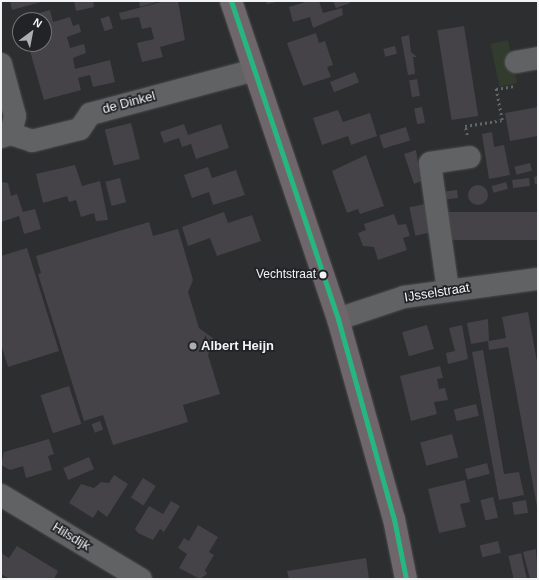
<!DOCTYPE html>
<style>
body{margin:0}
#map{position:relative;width:539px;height:580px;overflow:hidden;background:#2d2e2f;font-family:Helvetica,sans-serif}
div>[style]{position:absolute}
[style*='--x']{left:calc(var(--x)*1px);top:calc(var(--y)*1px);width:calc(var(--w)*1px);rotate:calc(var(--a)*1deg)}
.green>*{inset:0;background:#313c2e;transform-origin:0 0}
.building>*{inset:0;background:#454347;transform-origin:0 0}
.round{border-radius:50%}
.path>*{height:2.5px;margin-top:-1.25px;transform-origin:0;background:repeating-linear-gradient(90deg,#636465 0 2px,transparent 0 5px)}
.roads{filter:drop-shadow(0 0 1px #4a4b4c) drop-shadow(0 0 1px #4a4b4c)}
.minor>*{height:22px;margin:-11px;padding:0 11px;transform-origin:11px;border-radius:11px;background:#616263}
.major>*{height:22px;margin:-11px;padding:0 11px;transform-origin:11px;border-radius:11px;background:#6e666a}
.bus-1>*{height:5px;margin:-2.5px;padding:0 2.5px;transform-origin:2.5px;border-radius:2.5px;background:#26b680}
.dots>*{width:11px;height:11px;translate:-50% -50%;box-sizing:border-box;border:2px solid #222326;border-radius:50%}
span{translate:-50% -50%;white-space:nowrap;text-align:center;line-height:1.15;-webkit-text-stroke:3.5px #222326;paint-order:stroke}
.bus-label{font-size:12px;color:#f2f3f5}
.right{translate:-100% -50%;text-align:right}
.street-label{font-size:13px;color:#f2f3f5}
.poi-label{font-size:13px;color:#f2f3f5;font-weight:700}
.left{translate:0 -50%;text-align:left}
.frame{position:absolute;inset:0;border:2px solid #f2f3f5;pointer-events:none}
.north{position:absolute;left:12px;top:12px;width:40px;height:40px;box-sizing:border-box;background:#222326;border:1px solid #757679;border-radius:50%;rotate:32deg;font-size:11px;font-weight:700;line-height:16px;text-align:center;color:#f2f3f5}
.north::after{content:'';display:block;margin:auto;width:14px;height:18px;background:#adaeb0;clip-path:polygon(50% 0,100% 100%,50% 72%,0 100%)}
</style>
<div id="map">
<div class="green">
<i style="left:508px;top:40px;width:44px;height:18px;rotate:78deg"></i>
</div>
<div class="building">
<i style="clip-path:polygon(10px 1px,41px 1px,41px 2px,12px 10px)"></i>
<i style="clip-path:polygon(74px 1px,93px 1px,94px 7px,76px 11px)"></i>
<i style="clip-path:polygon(139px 1px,160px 1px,140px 7px)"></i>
<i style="clip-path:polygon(165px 1px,178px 1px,185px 40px,160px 47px,163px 57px,142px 62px,137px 43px,154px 39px,151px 27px,142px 29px,139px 17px,121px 20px,119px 13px)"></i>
<i style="clip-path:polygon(266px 1px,281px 1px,267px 4px)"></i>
<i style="clip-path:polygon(309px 1px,319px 1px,323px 13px,342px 8px,343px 15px,313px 28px,310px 17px,293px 22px,289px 7px)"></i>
<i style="clip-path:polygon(333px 1px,350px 1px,350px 3px,336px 8px)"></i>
<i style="clip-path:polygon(50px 10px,53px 22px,70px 17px,73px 26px,79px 24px,81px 32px,67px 37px,70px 48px,84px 44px,86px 53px,73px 58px,75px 69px,110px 60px,115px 82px,93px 87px,90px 75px,78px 78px,81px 90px,44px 100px,28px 44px,44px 44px,44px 20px,21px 18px)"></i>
<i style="left:109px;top:16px;width:13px;height:9px;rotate:72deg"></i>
<i style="left:464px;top:26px;width:91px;height:27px;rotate:81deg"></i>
<i style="clip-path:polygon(316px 33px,319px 43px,325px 41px,333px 65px,327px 67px,331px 77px,303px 86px,287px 43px)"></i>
<i style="clip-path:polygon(409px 35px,411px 52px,417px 57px,413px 57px,415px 74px,408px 75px,401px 37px)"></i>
<i style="left:395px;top:46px;width:8px;height:12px;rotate:76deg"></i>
<i style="left:355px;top:72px;width:11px;height:27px;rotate:68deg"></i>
<i style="left:417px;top:79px;width:17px;height:8px;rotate:80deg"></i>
<i style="left:422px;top:107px;width:16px;height:8px;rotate:79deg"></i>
<i style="clip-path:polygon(538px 107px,538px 136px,510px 141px,505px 113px)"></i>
<i style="clip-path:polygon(338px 110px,343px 122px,370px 113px,377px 136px,351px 145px,348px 136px,322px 145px,313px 118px)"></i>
<i style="left:131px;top:123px;width:37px;height:27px;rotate:76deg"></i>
<i style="clip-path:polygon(184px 124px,188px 135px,221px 124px,229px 148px,196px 159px,191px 144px,182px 147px,179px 138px,164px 143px,160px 132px)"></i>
<i style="left:406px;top:127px;width:14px;height:28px;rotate:73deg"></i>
<i style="clip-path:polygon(492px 132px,494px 147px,504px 145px,510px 175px,489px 179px,482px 134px)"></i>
<i style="clip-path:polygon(416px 150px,421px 181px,414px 184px,404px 154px)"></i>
<i style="clip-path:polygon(366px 155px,384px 206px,360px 214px,358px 209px,347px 213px,332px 171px)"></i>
<i style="left:530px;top:163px;width:8px;height:16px;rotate:76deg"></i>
<i style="clip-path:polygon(75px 165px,82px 186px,100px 181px,108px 220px,96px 221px,94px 213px,81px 217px,76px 200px,69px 202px,67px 196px,43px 203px,36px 174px)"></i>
<i style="clip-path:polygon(208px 167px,212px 178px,236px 170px,245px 195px,213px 205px,209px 192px,192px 198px,184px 175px)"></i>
<i style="clip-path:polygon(538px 176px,538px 184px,535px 184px,534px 177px)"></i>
<i style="left:120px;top:178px;width:25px;height:15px;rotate:76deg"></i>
<i style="left:529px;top:178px;width:8px;height:17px;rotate:83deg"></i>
<i style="clip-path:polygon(1px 182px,8px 183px,11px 196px,17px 194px,23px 212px,35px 209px,41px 229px,24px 234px,19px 216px,1px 222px)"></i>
<i style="left:506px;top:182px;width:7px;height:15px;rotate:74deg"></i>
<i class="round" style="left:468px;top:185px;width:20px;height:20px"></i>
<i style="left:457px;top:190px;width:8px;height:17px;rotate:83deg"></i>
<i style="left:425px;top:204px;width:29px;height:16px;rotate:78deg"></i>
<i style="clip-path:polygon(224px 212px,228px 223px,252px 215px,261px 241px,217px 256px,210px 238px,188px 246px,182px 227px)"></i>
<i style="left:538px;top:212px;width:28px;height:92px;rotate:90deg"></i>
<i style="clip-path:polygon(394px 214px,398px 225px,406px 224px,410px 236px,403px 238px,407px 250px,378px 260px,374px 247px,363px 246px,358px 233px,366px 230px,364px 224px)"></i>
<i style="clip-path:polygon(149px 222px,153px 236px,178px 229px,193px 280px,188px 292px,199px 328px,214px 339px,208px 355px,220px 394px,183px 405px,188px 422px,113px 445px,103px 415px,84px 421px,38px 274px,41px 273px,36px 256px)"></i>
<i style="clip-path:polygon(27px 248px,59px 351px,8px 367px,1px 344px,1px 256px)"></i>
<i style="clip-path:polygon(528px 312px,538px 367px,537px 507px,508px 347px,489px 350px,488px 341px,471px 344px,467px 323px,488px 319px,489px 341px,506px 338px,502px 317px)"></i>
<i style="left:427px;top:325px;width:25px;height:26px;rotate:74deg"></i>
<i style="clip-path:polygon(462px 325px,468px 359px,448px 364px,446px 353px,455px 351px,449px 328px)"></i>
<i style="clip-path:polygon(483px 350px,504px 474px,519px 472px,524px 495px,499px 500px,472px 352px)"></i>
<i style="clip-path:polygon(440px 366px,443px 378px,437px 379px,439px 389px,445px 388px,448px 400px,434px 402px,437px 414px,411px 421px,400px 376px)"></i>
<i style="left:69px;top:386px;width:40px;height:30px;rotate:72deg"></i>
<i style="left:476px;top:404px;width:12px;height:23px;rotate:76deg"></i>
<i style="left:100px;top:421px;width:9px;height:9px;rotate:69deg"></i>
<i style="left:452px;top:434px;width:24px;height:33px;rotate:75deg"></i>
<i style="clip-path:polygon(49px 439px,54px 454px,48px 456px,52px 470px,26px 478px,23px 466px,10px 470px,1px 465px,4px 452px)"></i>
<i style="left:89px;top:457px;width:13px;height:28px;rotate:67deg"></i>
<i style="left:487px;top:463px;width:11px;height:23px;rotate:75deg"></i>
<i style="clip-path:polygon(114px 475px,128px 484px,107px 517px,98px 510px,93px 518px,69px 503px,81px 484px,94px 488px,101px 482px,109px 483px)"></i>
<i style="left:143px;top:478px;width:15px;height:23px;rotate:32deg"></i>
<i style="clip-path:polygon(465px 480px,470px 502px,460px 504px,466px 527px,439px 533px,428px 489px)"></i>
<i style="left:493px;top:497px;width:21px;height:13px;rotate:76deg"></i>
<i style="left:526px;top:500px;width:13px;height:14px;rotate:81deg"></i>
<i style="clip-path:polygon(171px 501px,180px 506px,164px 532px,160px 529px,153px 540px,138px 533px,135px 529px,149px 506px,163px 514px)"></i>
<i style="clip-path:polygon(198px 525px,218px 537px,209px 552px,214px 555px,205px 570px,207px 574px,200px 579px,179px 568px,187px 554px,178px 548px,184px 538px,189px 541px)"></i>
<i style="left:498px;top:541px;width:12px;height:19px;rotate:76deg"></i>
<i style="clip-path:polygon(17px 546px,58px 571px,54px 579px,10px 579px,1px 574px,1px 553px,9px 558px)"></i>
<i style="clip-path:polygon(536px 549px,538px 579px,530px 579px,523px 552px)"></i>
<i style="left:521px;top:553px;width:27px;height:13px;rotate:77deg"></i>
<i style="clip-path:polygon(366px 558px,369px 579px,289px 579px,287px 571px)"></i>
</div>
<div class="path">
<i style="--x:467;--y:135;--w:9;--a:-103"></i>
<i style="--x:465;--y:126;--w:37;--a:-9"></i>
<i style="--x:502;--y:120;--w:32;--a:-101"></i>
<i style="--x:496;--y:89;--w:20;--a:-9"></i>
</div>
<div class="roads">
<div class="minor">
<i style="--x:516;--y:62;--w:22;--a:-10"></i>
<i style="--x:1;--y:64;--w:54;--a:74.9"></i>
<i style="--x:15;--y:116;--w:18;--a:103"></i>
<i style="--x:1;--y:137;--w:10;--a:-17"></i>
<i style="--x:11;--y:134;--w:22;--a:18"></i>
<i style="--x:32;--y:141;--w:49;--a:-14"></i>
<i style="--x:80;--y:129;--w:18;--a:-56"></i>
<i style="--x:90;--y:114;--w:170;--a:-15"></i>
<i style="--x:448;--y:290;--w:128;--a:-98.1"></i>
<i style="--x:430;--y:163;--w:40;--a:-8.5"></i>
<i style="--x:338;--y:319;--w:70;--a:-18.4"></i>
<i style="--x:404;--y:297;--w:135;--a:-7.7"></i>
<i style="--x:1;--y:495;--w:163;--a:31"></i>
</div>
<div class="major">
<i style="--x:231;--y:1;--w:336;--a:71.4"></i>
<i style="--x:338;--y:319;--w:208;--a:74.4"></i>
<i style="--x:394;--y:519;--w:61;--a:78.7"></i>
</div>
</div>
<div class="bus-1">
<i style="--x:231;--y:1;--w:336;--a:71.4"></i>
<i style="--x:338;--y:319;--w:208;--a:74.4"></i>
<i style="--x:394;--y:519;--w:61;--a:78.7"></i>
</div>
<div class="dots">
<i style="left:323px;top:275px;background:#f2f3f5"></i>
<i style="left:193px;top:346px;background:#adaeb0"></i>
</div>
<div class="bus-label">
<span class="right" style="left:316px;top:275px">Vechtstraat</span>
</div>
<div class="street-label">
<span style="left:129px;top:103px;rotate:-15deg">de Dinkel</span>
<span style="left:437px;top:293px;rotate:-9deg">IJsselstraat</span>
<span style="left:71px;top:537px;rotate:31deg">Hilsdijk</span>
</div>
<div class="poi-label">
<span class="left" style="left:201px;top:346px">Albert Heijn</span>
</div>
<div class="frame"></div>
<div class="north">N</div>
</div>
